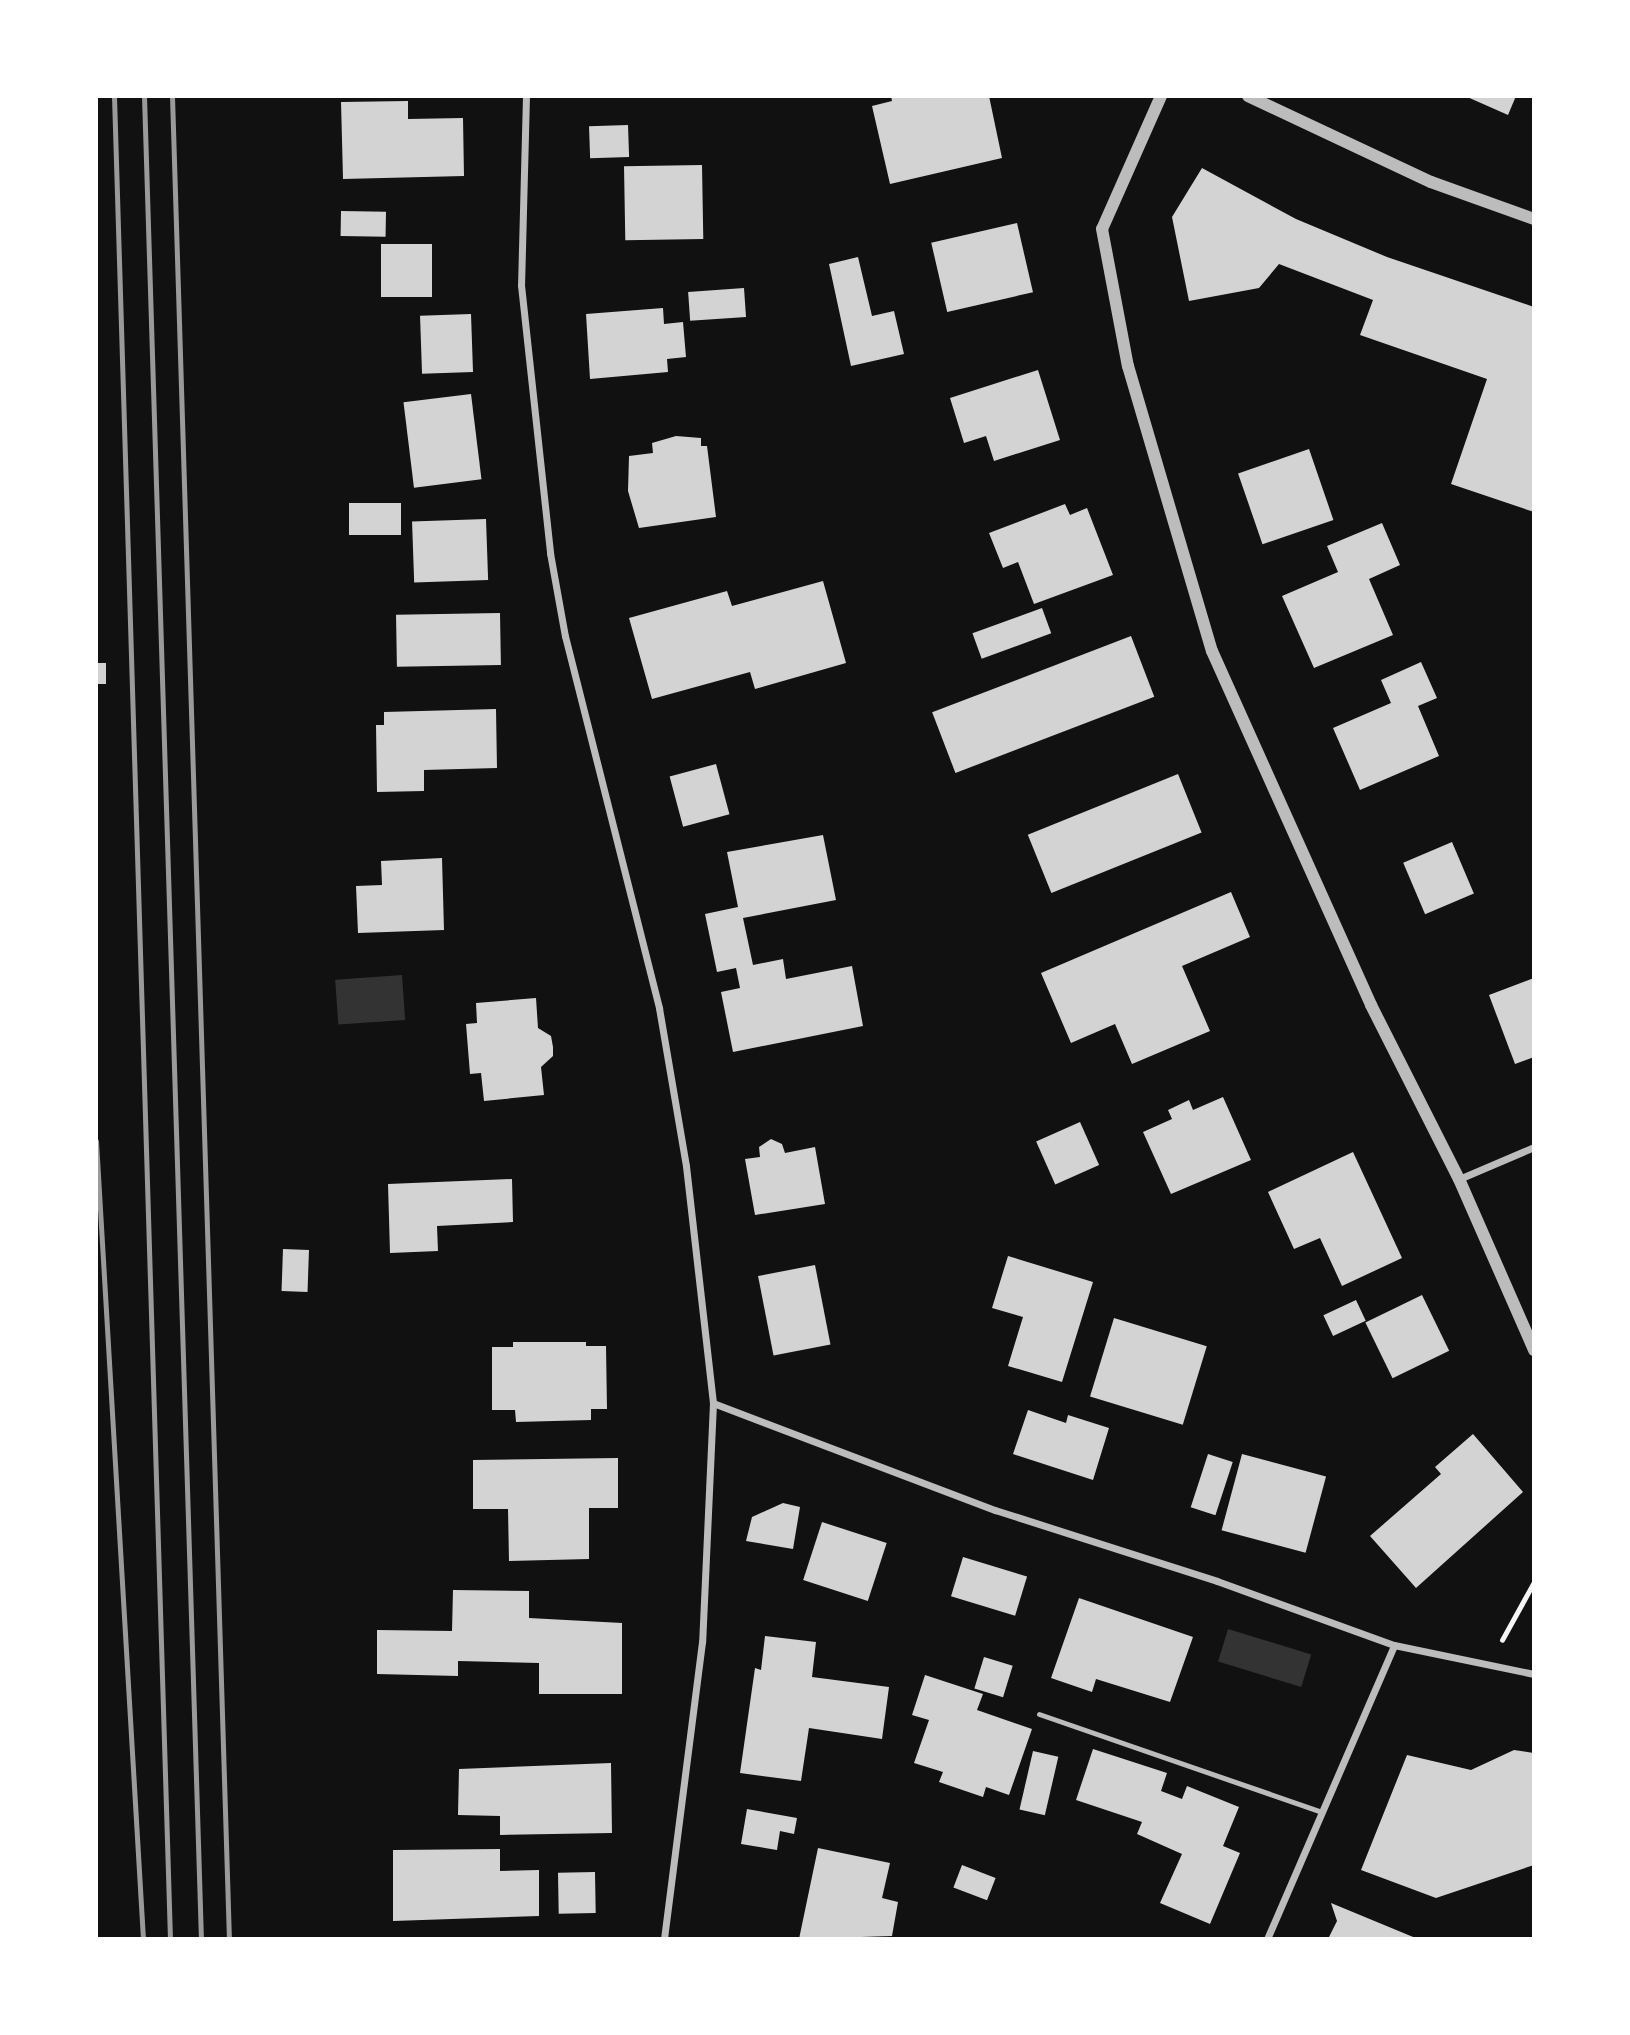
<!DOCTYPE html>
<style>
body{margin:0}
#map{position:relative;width:1630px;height:2035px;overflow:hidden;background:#111;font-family:"IBM Plex Sans",sans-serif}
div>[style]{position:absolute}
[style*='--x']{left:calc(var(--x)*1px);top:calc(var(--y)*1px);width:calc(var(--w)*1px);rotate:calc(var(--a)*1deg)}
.water>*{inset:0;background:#333;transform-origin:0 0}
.building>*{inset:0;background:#d3d3d3;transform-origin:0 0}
.path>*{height:4.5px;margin:-2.25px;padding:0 2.25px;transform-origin:2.25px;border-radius:2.25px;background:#f5f5f5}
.service>*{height:5px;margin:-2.5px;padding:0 2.5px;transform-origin:2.5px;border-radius:2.5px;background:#bcbcbc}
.minor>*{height:7px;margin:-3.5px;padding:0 3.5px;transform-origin:3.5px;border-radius:3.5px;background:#bcbcbc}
.tertiary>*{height:12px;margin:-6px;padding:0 6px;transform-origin:6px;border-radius:6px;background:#bcbcbc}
.rail>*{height:5px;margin:-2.5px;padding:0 2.5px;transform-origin:2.5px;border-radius:2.5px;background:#9a9a9a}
span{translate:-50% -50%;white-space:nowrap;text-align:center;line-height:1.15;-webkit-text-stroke:5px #fff;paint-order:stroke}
.frame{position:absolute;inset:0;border:98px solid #fff;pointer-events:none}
</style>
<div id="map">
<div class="water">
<i style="left:402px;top:975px;width:45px;height:67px;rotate:86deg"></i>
<i style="left:1228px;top:1629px;width:87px;height:34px;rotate:17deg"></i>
</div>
<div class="building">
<i style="clip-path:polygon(891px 96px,989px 96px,1002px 158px,890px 184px,872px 106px,892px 101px)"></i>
<i style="clip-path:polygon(1465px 96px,1516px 96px,1508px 115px)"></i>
<i style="clip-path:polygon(408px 101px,408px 119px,463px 118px,464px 176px,343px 179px,341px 102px)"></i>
<i style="left:628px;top:125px;width:32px;height:39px;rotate:88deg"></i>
<i style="left:702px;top:165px;width:74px;height:78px;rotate:89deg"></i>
<i style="clip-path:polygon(1202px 168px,1296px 219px,1387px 257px,1534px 307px,1534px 512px,1451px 484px,1487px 379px,1360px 335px,1373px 300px,1279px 264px,1259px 288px,1189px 301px,1172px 217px)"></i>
<i style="left:341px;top:211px;width:45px;height:25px;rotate:1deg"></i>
<i style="left:1017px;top:223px;width:71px;height:88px;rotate:77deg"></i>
<i style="left:381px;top:244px;width:51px;height:53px"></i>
<i style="clip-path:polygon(858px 257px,872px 316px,894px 311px,904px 354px,851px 366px,829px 264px)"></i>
<i style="left:744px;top:288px;width:29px;height:56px;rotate:86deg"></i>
<i style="clip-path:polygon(663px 308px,664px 324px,683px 322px,686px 357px,667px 359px,668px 372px,590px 379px,586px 314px)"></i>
<i style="left:471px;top:314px;width:58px;height:51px;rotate:88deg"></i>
<i style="clip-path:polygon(1038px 370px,1060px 440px,994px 461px,986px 436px,964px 443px,950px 398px)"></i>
<i style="left:471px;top:394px;width:86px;height:68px;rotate:83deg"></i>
<i style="clip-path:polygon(676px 436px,701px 438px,701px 446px,707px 446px,716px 517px,639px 528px,628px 491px,629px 456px,653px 453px,652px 443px)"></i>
<i style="left:1309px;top:449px;width:75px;height:75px;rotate:71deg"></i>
<i style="left:401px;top:503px;width:32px;height:52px;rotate:90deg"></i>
<i style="clip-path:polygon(1065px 504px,1070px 515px,1087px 508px,1113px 575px,1034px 604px,1018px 562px,1003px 568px,989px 533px)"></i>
<i style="left:486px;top:519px;width:61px;height:74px;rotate:88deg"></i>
<i style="clip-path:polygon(1382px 523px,1400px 565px,1369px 579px,1393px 635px,1314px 668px,1282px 596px,1338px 572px,1327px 546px)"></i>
<i style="clip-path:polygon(823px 581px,846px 663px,755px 689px,750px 672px,652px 699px,629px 618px,727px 591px,732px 606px)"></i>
<i style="left:1042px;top:608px;width:27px;height:74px;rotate:70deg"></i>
<i style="left:500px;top:613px;width:52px;height:104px;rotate:89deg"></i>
<i style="left:1131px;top:636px;width:65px;height:213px;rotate:69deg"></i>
<i style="clip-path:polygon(1421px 662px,1437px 698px,1418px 706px,1439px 756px,1360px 790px,1333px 728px,1391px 703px,1381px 680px)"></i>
<i style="left:96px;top:663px;width:10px;height:21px"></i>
<i style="clip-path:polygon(496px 709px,497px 768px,424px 770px,424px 791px,377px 792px,376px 725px,384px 725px,384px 712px)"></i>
<i style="left:716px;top:764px;width:52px;height:48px;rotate:75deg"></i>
<i style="left:1178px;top:774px;width:63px;height:162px;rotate:68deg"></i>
<i style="clip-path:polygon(823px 835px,836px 900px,743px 918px,753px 965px,783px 959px,786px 979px,852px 966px,863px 1026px,733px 1052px,721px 992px,740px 988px,736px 968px,717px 972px,705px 914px,738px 907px,727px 852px)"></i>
<i style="left:1452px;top:842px;width:56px;height:53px;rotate:67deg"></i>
<i style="clip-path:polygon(442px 858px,444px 930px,358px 933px,356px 886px,382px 885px,381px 861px)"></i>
<i style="clip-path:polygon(1231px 892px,1250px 937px,1182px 966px,1210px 1031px,1132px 1064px,1115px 1024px,1071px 1043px,1041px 973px)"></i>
<i style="clip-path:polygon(1534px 978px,1534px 1057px,1515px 1064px,1489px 995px)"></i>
<i style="clip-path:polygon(536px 998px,538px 1028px,551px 1036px,553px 1047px,553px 1056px,541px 1067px,544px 1095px,484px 1101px,481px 1073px,470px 1074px,466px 1024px,477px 1023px,476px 1003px)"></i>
<i style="clip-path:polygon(1223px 1097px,1251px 1160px,1171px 1194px,1143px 1132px,1172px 1119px,1168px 1110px,1189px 1100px,1193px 1110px)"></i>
<i style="left:1080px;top:1122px;width:47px;height:48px;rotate:66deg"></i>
<i style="clip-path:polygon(771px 1139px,782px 1144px,785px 1153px,815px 1147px,825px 1204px,755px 1215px,745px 1159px,760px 1157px,759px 1147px)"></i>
<i style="clip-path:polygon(1353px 1152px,1402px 1258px,1342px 1286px,1320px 1238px,1294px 1249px,1268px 1192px)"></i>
<i style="clip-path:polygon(512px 1179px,513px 1222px,437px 1226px,438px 1251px,390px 1253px,388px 1184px)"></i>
<i style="left:283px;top:1249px;width:26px;height:42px;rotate:2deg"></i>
<i style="clip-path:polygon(1008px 1256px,1093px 1282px,1062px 1382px,1008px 1366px,1023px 1317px,992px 1308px)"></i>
<i style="left:815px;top:1265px;width:81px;height:58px;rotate:79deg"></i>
<i style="left:1422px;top:1295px;width:62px;height:63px;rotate:64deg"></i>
<i style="left:1356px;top:1300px;width:23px;height:36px;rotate:65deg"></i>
<i style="left:1114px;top:1318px;width:97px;height:82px;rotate:17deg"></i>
<i style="clip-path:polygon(513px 1342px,586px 1342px,586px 1346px,606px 1346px,607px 1409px,591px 1409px,591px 1420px,516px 1422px,515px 1410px,492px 1410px,492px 1347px,513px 1347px)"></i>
<i style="clip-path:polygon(1028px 1410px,1066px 1423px,1068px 1415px,1109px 1428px,1093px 1480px,1013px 1454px)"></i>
<i style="clip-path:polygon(1473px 1434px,1523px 1492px,1416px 1588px,1370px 1536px,1441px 1474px,1435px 1467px)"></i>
<i style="left:1208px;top:1454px;width:26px;height:56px;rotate:18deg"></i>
<i style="left:1242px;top:1454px;width:87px;height:79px;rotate:15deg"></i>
<i style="clip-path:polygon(618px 1458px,618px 1508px,589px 1508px,589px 1559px,509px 1561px,508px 1509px,473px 1509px,473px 1460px)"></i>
<i style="clip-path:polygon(783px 1503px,800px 1507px,793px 1549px,746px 1541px,752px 1517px)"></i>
<i style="left:822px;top:1522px;width:68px;height:61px;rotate:18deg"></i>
<i style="left:963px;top:1557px;width:67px;height:41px;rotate:17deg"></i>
<i style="clip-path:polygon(453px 1590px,529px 1591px,529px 1618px,622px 1623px,622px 1694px,539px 1694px,539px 1663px,458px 1661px,458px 1676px,377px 1674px,377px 1630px,452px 1631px)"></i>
<i style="clip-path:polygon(1079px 1598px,1193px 1637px,1170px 1702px,1096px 1679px,1092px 1692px,1051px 1678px)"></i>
<i style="clip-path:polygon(765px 1636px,816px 1642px,812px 1677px,889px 1687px,882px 1739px,809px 1728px,801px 1781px,740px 1773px,755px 1668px,761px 1670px)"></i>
<i style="left:984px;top:1657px;width:30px;height:33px;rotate:17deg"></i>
<i style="clip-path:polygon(925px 1675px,983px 1694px,977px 1710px,1032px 1729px,1009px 1795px,986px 1787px,983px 1797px,939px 1782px,943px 1772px,914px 1763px,929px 1720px,912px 1715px)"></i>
<i style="clip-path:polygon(1093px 1749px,1167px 1773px,1161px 1791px,1182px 1799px,1187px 1786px,1239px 1807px,1223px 1846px,1240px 1853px,1210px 1924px,1160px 1903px,1182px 1854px,1137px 1834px,1142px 1822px,1076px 1800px)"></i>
<i style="clip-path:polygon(1514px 1750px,1534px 1753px,1534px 1865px,1436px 1898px,1361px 1870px,1407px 1755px,1471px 1770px)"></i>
<i style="left:1033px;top:1751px;width:26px;height:60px;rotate:13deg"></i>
<i style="clip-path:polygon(611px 1763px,612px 1833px,500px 1835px,500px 1816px,458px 1815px,459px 1769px)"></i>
<i style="clip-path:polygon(747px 1809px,797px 1818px,794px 1834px,780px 1831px,777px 1850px,741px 1844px)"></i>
<i style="clip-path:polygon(818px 1848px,890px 1863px,882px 1898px,898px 1902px,892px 1936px,799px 1939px)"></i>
<i style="clip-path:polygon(500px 1849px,500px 1871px,539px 1870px,539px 1916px,393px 1921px,393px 1850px)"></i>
<i style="left:962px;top:1865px;width:36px;height:24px;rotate:21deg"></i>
<i style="left:595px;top:1872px;width:41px;height:37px;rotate:89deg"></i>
<i style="clip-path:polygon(1331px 1903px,1418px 1939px,1328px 1939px,1337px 1921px)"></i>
</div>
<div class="path">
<i style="--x:1502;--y:1640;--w:66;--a:-61.1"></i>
</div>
<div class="service">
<i style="--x:1039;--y:1714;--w:299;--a:19.1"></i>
</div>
<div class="minor">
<i style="--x:526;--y:96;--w:189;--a:91.5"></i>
<i style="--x:521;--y:285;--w:270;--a:83.8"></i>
<i style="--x:550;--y:553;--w:84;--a:79.8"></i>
<i style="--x:565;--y:636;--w:384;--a:75.8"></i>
<i style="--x:659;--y:1008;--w:160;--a:80.3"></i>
<i style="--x:686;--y:1166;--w:239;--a:83.5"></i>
<i style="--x:713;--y:1403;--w:239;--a:92.6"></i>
<i style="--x:702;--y:1642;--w:299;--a:97.3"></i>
<i style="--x:1459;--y:1179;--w:82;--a:-23.1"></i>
<i style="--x:713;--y:1403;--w:302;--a:20.8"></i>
<i style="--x:995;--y:1510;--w:233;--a:17.7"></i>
<i style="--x:1217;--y:1581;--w:188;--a:19.9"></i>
<i style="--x:1394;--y:1645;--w:143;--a:11.7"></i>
<i style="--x:1267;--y:1939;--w:320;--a:-66.6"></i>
</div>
<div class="tertiary">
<i style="--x:1161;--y:96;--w:145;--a:113.9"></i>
<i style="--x:1102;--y:229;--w:139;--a:79.3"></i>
<i style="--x:1128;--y:366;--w:297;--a:73.6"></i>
<i style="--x:1212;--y:651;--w:388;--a:65.8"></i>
<i style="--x:1371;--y:1005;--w:195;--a:63.2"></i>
<i style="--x:1459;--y:1179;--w:187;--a:66.3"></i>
<i style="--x:1248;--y:96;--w:202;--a:25.2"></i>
<i style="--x:1431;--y:182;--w:109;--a:19.8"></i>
</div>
<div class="rail">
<i style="--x:114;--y:96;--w:1844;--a:88.26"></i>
<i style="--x:144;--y:96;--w:1844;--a:88.23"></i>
<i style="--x:172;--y:96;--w:1844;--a:88.23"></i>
<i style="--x:96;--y:1141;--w:799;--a:86.63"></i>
</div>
<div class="frame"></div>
</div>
